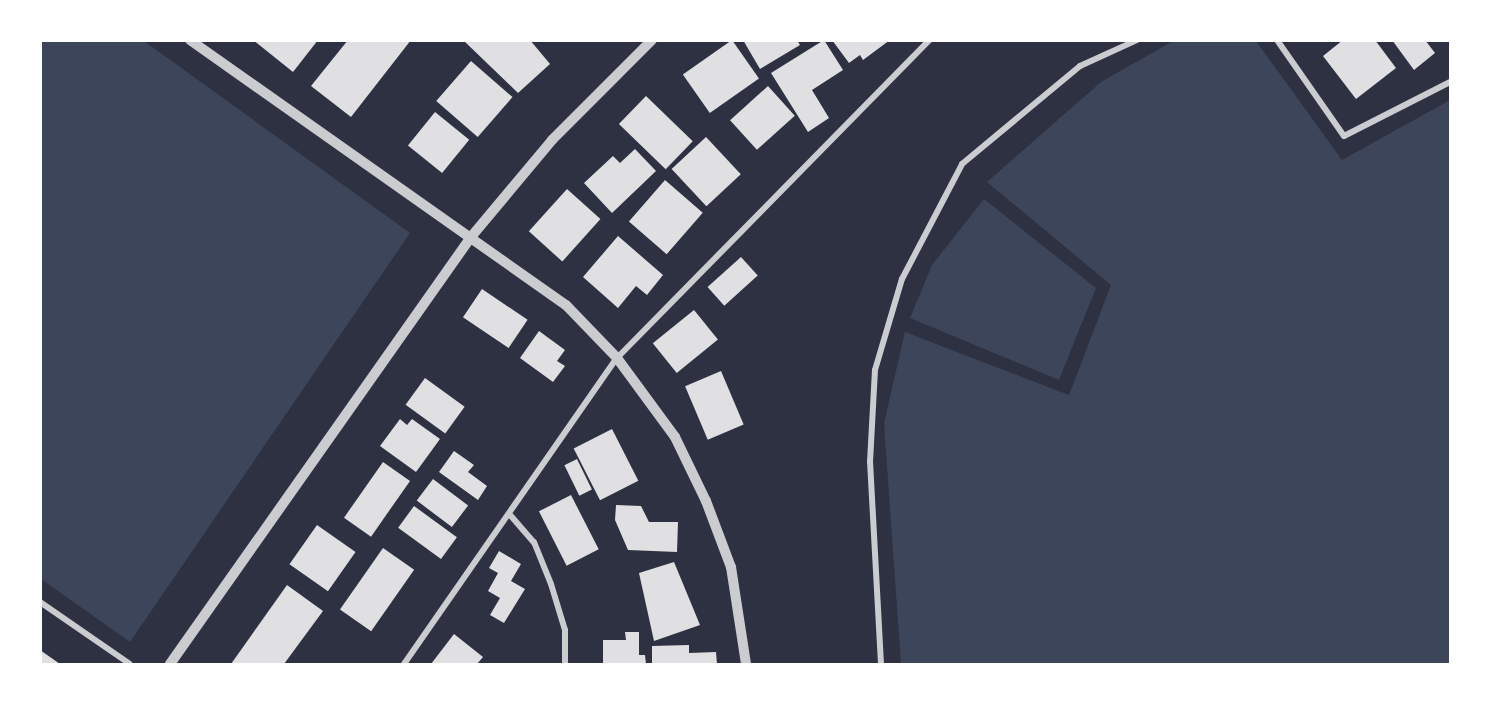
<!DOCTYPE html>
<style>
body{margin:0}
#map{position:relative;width:1491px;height:705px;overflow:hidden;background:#2d3142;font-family:"Varela Round",sans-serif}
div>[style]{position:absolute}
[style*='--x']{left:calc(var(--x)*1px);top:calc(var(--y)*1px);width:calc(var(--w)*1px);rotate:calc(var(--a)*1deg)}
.green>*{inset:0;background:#3c4559}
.building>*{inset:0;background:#e0e0e3;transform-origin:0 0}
.minor>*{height:6px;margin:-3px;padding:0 3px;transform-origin:3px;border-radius:3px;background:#caccd0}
.tertiary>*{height:10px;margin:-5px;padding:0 5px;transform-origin:5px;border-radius:5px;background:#caccd0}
span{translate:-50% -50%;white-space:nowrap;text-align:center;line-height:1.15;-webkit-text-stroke:6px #fff;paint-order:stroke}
.frame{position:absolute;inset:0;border:42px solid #fff;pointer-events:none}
</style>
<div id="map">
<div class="green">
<i style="clip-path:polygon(41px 40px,144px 41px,410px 233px,130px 642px,41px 579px)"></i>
<i style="clip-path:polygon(1173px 41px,1256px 41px,1342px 160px,1450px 100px,1450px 664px,901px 664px,884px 423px,905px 332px,1069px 395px,1111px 285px,987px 182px,1101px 82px)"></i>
<i style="clip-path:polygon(984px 199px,1096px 288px,1059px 380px,910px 318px,932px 265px)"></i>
</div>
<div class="building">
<i style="clip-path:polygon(253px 40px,318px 40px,293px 72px)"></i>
<i style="clip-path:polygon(348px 40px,411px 40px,351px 117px,311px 86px)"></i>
<i style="clip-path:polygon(463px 40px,530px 40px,550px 64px,518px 93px)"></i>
<i style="left:732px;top:40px;width:47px;height:60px;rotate:55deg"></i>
<i style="clip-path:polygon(743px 40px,797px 40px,800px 45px,760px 69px)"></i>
<i style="clip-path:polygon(824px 40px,843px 70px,812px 90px,829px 118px,808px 132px,771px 73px)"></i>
<i style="clip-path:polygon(832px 40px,890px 40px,863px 60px,860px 55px,849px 63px)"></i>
<i style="clip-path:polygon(1343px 40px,1375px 40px,1396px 68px,1356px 99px,1323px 56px)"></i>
<i style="clip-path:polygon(1392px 40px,1425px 40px,1435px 53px,1414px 70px)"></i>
<i style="left:471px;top:61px;width:55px;height:53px;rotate:41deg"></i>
<i style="left:768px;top:86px;width:40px;height:51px;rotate:48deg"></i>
<i style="left:646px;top:96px;width:65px;height:39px;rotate:44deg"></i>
<i style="left:435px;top:112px;width:44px;height:43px;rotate:39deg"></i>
<i style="left:706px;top:137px;width:51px;height:47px;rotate:47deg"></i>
<i style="clip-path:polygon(635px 149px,656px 171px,612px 213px,584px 183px,613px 156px,620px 163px)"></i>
<i style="left:665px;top:180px;width:50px;height:55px;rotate:41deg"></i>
<i style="left:567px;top:189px;width:45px;height:57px;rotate:42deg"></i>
<i style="clip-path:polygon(618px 236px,663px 275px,647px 295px,636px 286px,618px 308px,583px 277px)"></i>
<i style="left:741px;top:257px;width:25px;height:45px;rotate:48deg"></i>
<i style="left:482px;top:289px;width:55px;height:34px;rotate:34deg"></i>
<i style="left:694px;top:310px;width:38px;height:53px;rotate:51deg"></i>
<i style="clip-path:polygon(539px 331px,565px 350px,557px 361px,565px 366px,553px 382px,520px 358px)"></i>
<i style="left:721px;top:371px;width:58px;height:39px;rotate:67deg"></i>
<i style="left:425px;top:378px;width:49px;height:33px;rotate:36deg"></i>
<i style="clip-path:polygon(400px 419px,407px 425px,412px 419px,440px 439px,416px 472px,380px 446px)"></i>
<i style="left:612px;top:429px;width:58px;height:43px;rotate:63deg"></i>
<i style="clip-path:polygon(454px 451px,474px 465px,468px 472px,487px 486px,478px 500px,439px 472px)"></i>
<i style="left:577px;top:459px;width:34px;height:14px;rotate:64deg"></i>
<i style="left:383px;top:462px;width:33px;height:68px;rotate:35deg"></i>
<i style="left:433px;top:479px;width:44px;height:27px;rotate:37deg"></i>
<i style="left:571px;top:495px;width:61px;height:36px;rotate:63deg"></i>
<i style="clip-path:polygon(616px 505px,641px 506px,649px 522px,678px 522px,677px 552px,628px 550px,615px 520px)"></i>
<i style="left:414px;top:506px;width:53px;height:27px;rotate:36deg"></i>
<i style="left:317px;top:525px;width:47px;height:48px;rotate:35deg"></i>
<i style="left:383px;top:548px;width:38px;height:75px;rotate:35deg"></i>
<i style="clip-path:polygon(499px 551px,521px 564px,511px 581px,525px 589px,504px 623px,490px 615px,500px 598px,488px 591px,498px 573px,489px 568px)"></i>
<i style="clip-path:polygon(674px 562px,700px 625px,654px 641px,639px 573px)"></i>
<i style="clip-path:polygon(287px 585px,323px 611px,284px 664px,231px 664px)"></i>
<i style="clip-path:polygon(625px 632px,639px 632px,639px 655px,645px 655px,646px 664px,603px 664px,603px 640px,626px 640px)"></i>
<i style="clip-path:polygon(454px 634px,483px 657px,477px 664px,431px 664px)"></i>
<i style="clip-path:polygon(689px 645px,689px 653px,716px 652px,717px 664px,652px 664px,652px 646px)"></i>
<i style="clip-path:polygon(40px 650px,60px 664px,40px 664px)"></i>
</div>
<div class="minor">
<i style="--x:1277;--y:40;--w:117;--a:55.1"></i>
<i style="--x:1344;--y:136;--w:119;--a:-27"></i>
<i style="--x:511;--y:516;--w:35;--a:49"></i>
<i style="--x:534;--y:542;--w:45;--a:68"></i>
<i style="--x:551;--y:584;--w:48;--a:73.1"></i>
<i style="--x:565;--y:630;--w:34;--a:90"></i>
<i style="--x:40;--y:602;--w:109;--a:34.6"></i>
<i style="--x:404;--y:664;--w:373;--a:-55.2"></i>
<i style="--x:617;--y:358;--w:446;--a:-45.5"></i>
<i style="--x:881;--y:664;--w:202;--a:-93.1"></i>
<i style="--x:870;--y:462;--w:92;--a:-86.9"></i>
<i style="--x:875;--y:370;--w:95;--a:-73.5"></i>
<i style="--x:902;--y:279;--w:130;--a:-62.4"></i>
<i style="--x:962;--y:164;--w:153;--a:-39.7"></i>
<i style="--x:1080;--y:66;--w:63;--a:-24.5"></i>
</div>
<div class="tertiary">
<i style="--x:190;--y:40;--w:460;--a:35.2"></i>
<i style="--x:566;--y:305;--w:74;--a:46.1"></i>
<i style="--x:617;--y:358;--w:98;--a:53.7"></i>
<i style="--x:675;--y:437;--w:71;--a:64.2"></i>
<i style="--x:706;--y:501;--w:71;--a:69.3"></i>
<i style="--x:731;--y:567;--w:98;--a:81.2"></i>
<i style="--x:170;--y:664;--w:522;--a:-54.82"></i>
<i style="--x:471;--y:237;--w:126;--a:-50.1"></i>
<i style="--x:552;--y:140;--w:141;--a:-45"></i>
</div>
<div class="frame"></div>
</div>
